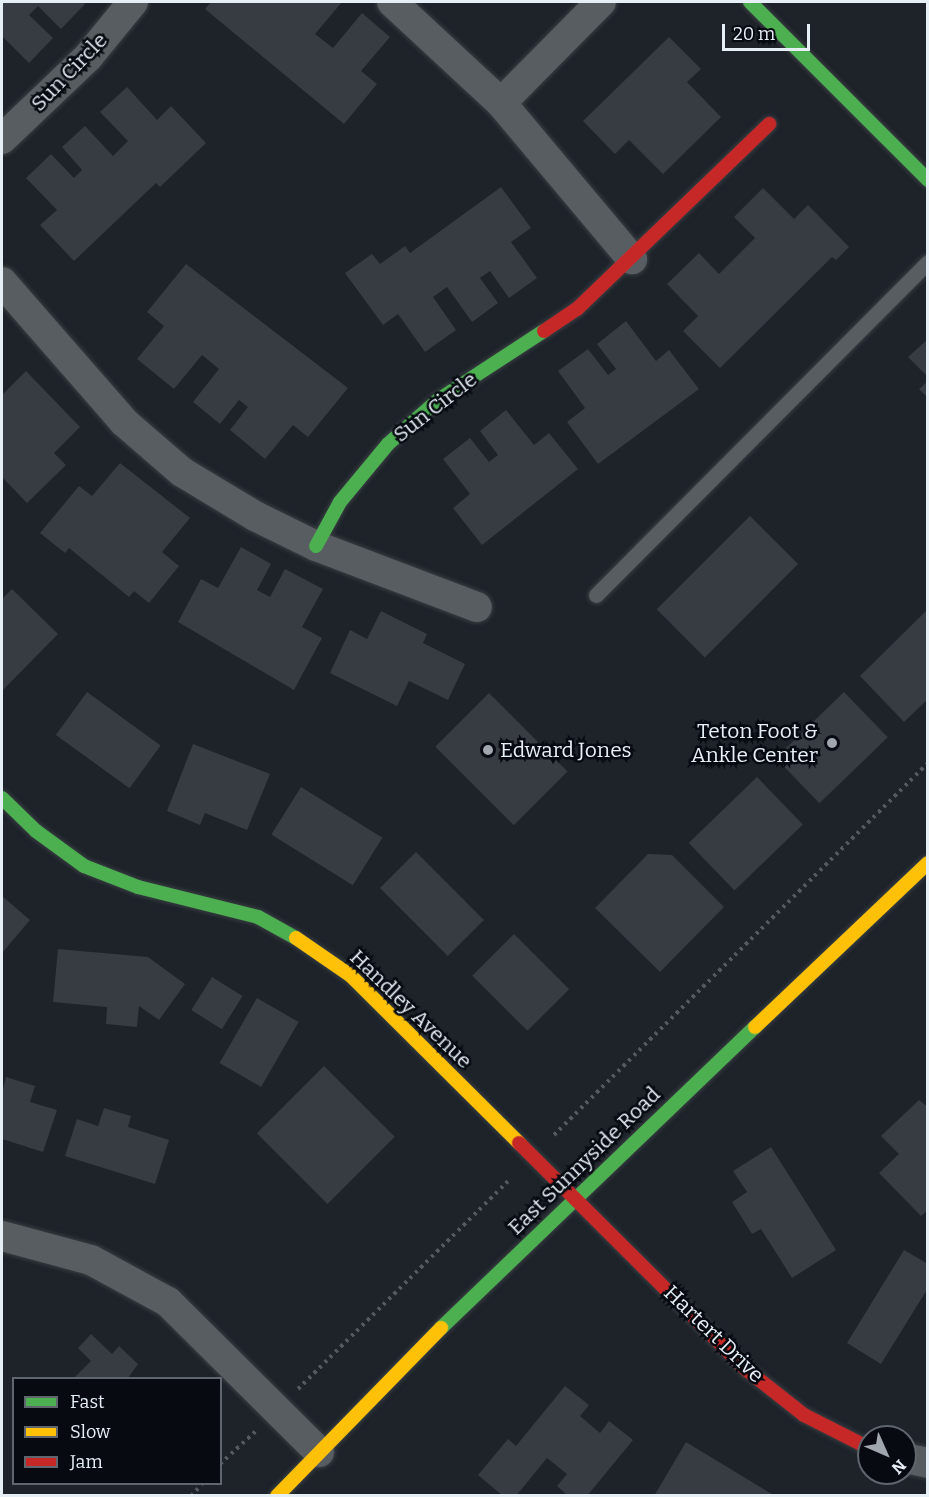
<!DOCTYPE html>
<style>
body{margin:0}
#map{position:relative;width:929px;height:1497px;overflow:hidden;background:#1d2329;font-family:Bitter,serif}
div>[style]{position:absolute}
[style*='--x']{left:calc(var(--x)*1px);top:calc(var(--y)*1px);width:calc(var(--w)*1px);rotate:calc(var(--a)*1deg)}
.building>*{inset:0;background:#373b42;transform-origin:0 0}
.path>*{height:4px;margin-top:-2px;transform-origin:0;background:repeating-linear-gradient(90deg,#54595f 0 3px,transparent 0 7.5px)}
.roads{filter:drop-shadow(0 0 2px #383d42) drop-shadow(0 0 2px #383d42)}
.lane>*{height:15px;margin:-7.5px;padding:0 7.5px;transform-origin:7.5px;border-radius:7.5px;background:#585d62}
.street>*{height:30px;margin:-15px;padding:0 15px;transform-origin:15px;border-radius:15px;background:#585d62}
.fast>*{height:14px;margin:-7px;padding:0 7px;transform-origin:7px;border-radius:7px;background:#4caf50}
.slow>*{height:14px;margin:-7px;padding:0 7px;transform-origin:7px;border-radius:7px;background:#ffc107}
.jam>*{height:14px;margin:-7px;padding:0 7px;transform-origin:7px;border-radius:7px;background:#c62828}
.dots>*{width:16px;height:16px;translate:-50% -50%;box-sizing:border-box;border:3px solid #070b11;border-radius:50%}
span{translate:-50% -50%;white-space:nowrap;text-align:center;line-height:1.15;-webkit-text-stroke:5px #070b11;paint-order:stroke}
.street-label{font-size:21px;color:#e6eef6}
.poi-label{font-size:21px;color:#e6eef6}
.right{translate:-100% -50%;text-align:right}
.left{translate:0 -50%;text-align:left}
.frame{position:absolute;inset:0;border:3px solid #e6eef6;pointer-events:none}
.legend{position:absolute;left:12px;top:1377px;width:210px;height:108px;box-sizing:border-box;background:#070b11;border:2px solid #60666d;margin:0;padding:8px 10px;list-style:none;font-size:18px;color:#e6eef6}
.legend li{display:flex;align-items:center;gap:12px;height:30px}
.legend b{width:30px;border:2px solid #60666d}
.north{position:absolute;left:857px;top:1425px;width:60px;height:60px;box-sizing:border-box;background:#070b11;border:2px solid #60666d;border-radius:50%;rotate:135deg;font-size:16px;font-weight:700;line-height:24px;text-align:center;color:#e6eef6}
.north::after{content:'';display:block;margin:auto;width:21px;height:27px;background:#a0a7ae;clip-path:polygon(50% 0,100% 100%,50% 72%,0 100%)}
.scale{position:absolute;left:722px;top:24px;width:88px;height:27px;box-sizing:border-box;border:3px solid #e6eef6;border-top:0;padding-left:8px;font-size:18px;line-height:21px;white-space:nowrap;color:#e6eef6;-webkit-text-stroke:4px #070b11;paint-order:stroke}
</style>
<div id="map">
<div class="building">
<i style="clip-path:polygon(2px 2px,83px 2px,85px 4px,61px 29px,38px 6px,29px 15px,53px 38px,29px 63px,2px 36px)"></i>
<i style="clip-path:polygon(211px 2px,342px 2px,315px 34px,333px 48px,362px 13px,390px 37px,361px 71px,377px 84px,344px 124px,205px 9px)"></i>
<i style="clip-path:polygon(669px 37px,701px 69px,687px 82px,721px 117px,663px 174px,629px 140px,615px 154px,583px 121px)"></i>
<i style="clip-path:polygon(127px 87px,157px 120px,171px 106px,206px 143px,160px 187px,156px 183px,74px 261px,40px 225px,57px 210px,26px 178px,51px 154px,74px 178px,82px 170px,62px 147px,85px 126px,113px 156px,128px 141px,100px 112px)"></i>
<i style="clip-path:polygon(501px 187px,531px 228px,511px 242px,537px 278px,509px 298px,490px 271px,480px 278px,498px 303px,472px 322px,447px 287px,433px 297px,456px 330px,425px 352px,398px 314px,383px 325px,345px 273px,372px 254px,380px 264px,405px 246px,410px 253px)"></i>
<i style="clip-path:polygon(763px 188px,794px 219px,808px 205px,849px 247px,836px 260px,832px 257px,720px 368px,683px 331px,698px 316px,667px 284px,699px 253px,719px 274px,755px 238px,734px 217px)"></i>
<i style="clip-path:polygon(186px 264px,348px 388px,308px 437px,293px 425px,265px 459px,230px 430px,248px 407px,239px 400px,220px 424px,193px 402px,219px 369px,202px 355px,174px 389px,137px 359px,164px 326px,147px 312px)"></i>
<i style="clip-path:polygon(626px 321px,656px 361px,669px 350px,699px 389px,598px 464px,567px 422px,585px 408px,558px 371px,588px 349px,608px 375px,616px 369px,597px 344px)"></i>
<i style="clip-path:polygon(928px 339px,928px 377px,908px 357px)"></i>
<i style="clip-path:polygon(26px 371px,80px 427px,54px 453px,66px 465px,27px 503px,2px 477px,2px 395px)"></i>
<i style="clip-path:polygon(928px 381px,928px 398px,919px 389px)"></i>
<i style="clip-path:polygon(506px 410px,534px 445px,549px 433px,578px 469px,482px 545px,453px 508px,470px 494px,443px 459px,470px 438px,489px 462px,498px 455px,480px 431px)"></i>
<i style="clip-path:polygon(120px 463px,190px 518px,162px 552px,179px 566px,149px 603px,134px 591px,129px 597px,69px 548px,65px 553px,40px 533px,79px 486px,92px 496px)"></i>
<i style="left:750px;top:516px;width:68px;height:132px;rotate:45deg"></i>
<i style="clip-path:polygon(241px 547px,271px 564px,257px 590px,270px 597px,285px 569px,323px 589px,302px 627px,322px 638px,294px 690px,178px 622px,201px 579px,218px 588px)"></i>
<i style="clip-path:polygon(12px 589px,58px 634px,2px 691px,2px 599px)"></i>
<i style="clip-path:polygon(928px 609px,928px 699px,904px 722px,860px 676px)"></i>
<i style="clip-path:polygon(381px 611px,427px 634px,423px 643px,465px 664px,448px 700px,409px 681px,397px 706px,330px 673px,350px 630px,367px 639px)"></i>
<i style="left:87px;top:692px;width:91px;height:53px;rotate:36deg"></i>
<i style="left:844px;top:692px;width:63px;height:95px;rotate:46deg"></i>
<i style="left:489px;top:693px;width:111px;height:76px;rotate:45deg"></i>
<i style="clip-path:polygon(193px 744px,270px 774px,247px 830px,205px 813px,200px 825px,167px 811px)"></i>
<i style="left:757px;top:777px;width:66px;height:95px;rotate:46deg"></i>
<i style="left:301px;top:787px;width:96px;height:56px;rotate:32deg"></i>
<i style="left:416px;top:852px;width:96px;height:51px;rotate:45deg"></i>
<i style="clip-path:polygon(648px 854px,672px 855px,724px 907px,660px 972px,595px 908px)"></i>
<i style="clip-path:polygon(2px 896px,30px 920px,2px 953px)"></i>
<i style="left:514px;top:934px;width:78px;height:59px;rotate:45deg"></i>
<i style="clip-path:polygon(58px 949px,148px 957px,185px 984px,159px 1020px,139px 1006px,137px 1027px,106px 1024px,107px 1007px,53px 1002px)"></i>
<i style="left:212px;top:977px;width:36px;height:39px;rotate:32deg"></i>
<i style="left:257px;top:998px;width:48px;height:75px;rotate:30deg"></i>
<i style="left:324px;top:1066px;width:100px;height:95px;rotate:45deg"></i>
<i style="clip-path:polygon(6px 1077px,35px 1086px,30px 1102px,57px 1110px,43px 1152px,2px 1139px,2px 1093px)"></i>
<i style="clip-path:polygon(919px 1100px,928px 1107px,928px 1210px,921px 1216px,879px 1173px,899px 1154px,881px 1136px)"></i>
<i style="clip-path:polygon(104px 1108px,131px 1116px,128px 1127px,169px 1140px,155px 1184px,65px 1156px,77px 1119px,98px 1126px)"></i>
<i style="clip-path:polygon(771px 1147px,836px 1250px,792px 1278px,761px 1229px,752px 1234px,732px 1202px,747px 1192px,733px 1171px)"></i>
<i style="clip-path:polygon(904px 1250px,928px 1264px,928px 1288px,881px 1364px,847px 1343px)"></i>
<i style="clip-path:polygon(91px 1334px,112px 1354px,119px 1346px,138px 1364px,128px 1378px,74px 1378px,91px 1361px,78px 1348px)"></i>
<i style="clip-path:polygon(565px 1386px,589px 1405px,580px 1416px,600px 1433px,609px 1421px,633px 1440px,587px 1496px,568px 1496px,557px 1486px,567px 1474px,547px 1458px,516px 1496px,503px 1496px,478px 1475px,508px 1439px,516px 1446px)"></i>
<i style="clip-path:polygon(686px 1442px,775px 1496px,654px 1496px)"></i>
</div>
<div class="path">
<i style="--x:554;--y:1135;--w:528;--a:-44.85"></i>
<i style="--x:298;--y:1389;--w:298;--a:-44.7"></i>
<i style="--x:220;--y:1464;--w:50;--a:-42.6"></i>
<i style="--x:191;--y:1496;--w:16;--a:-47"></i>
</div>
<div class="roads">
<div class="lane">
<i style="--x:596;--y:595;--w:470;--a:-45.1"></i>
</div>
<div class="street">
<i style="--x:392;--y:2;--w:149;--a:42.8"></i>
<i style="--x:501;--y:103;--w:204;--a:50"></i>
<i style="--x:501;--y:103;--w:142;--a:-45.3"></i>
<i style="--x:2;--y:139;--w:119;--a:-43.6"></i>
<i style="--x:88;--y:57;--w:71;--a:-50.7"></i>
<i style="--x:2;--y:282;--w:186;--a:48.9"></i>
<i style="--x:124;--y:422;--w:77;--a:40.8"></i>
<i style="--x:182;--y:472;--w:85;--a:31.1"></i>
<i style="--x:255;--y:516;--w:68;--a:26.2"></i>
<i style="--x:316;--y:546;--w:172;--a:20.8"></i>
<i style="--x:2;--y:1236;--w:92;--a:15.1"></i>
<i style="--x:91;--y:1260;--w:88;--a:28.6"></i>
<i style="--x:168;--y:1302;--w:213;--a:44.8"></i>
<i style="--x:905;--y:1458;--w:24;--a:12"></i>
</div>
<div class="fast">
<i style="--x:750;--y:2;--w:252;--a:45"></i>
<i style="--x:316;--y:546;--w:50;--a:-61.4"></i>
<i style="--x:340;--y:502;--w:75;--a:-50.4"></i>
<i style="--x:388;--y:444;--w:67;--a:-41.3"></i>
<i style="--x:438;--y:400;--w:126;--a:-33.1"></i>
<i style="--x:2;--y:798;--w:47;--a:44.1"></i>
<i style="--x:36;--y:831;--w:59;--a:36.1"></i>
<i style="--x:84;--y:866;--w:58;--a:21.3"></i>
<i style="--x:138;--y:887;--w:124;--a:14"></i>
<i style="--x:258;--y:917;--w:43;--a:28.9"></i>
<i style="--x:441;--y:1328;--w:435;--a:-43.8"></i>
</div>
<div class="slow">
<i style="--x:296;--y:938;--w:67;--a:34.6"></i>
<i style="--x:351;--y:976;--w:237;--a:44.8"></i>
<i style="--x:755;--y:1027;--w:238;--a:-43.5"></i>
<i style="--x:277;--y:1496;--w:235;--a:-45.7"></i>
</div>
<div class="jam">
<i style="--x:544;--y:331;--w:40;--a:-34"></i>
<i style="--x:577;--y:309;--w:267;--a:-43.9"></i>
<i style="--x:519;--y:1143;--w:322;--a:44.9"></i>
<i style="--x:747;--y:1370;--w:73;--a:38.3"></i>
<i style="--x:804;--y:1415;--w:73;--a:26.9"></i>
</div>
</div>
<div class="dots">
<i style="left:832px;top:743px;background:#a0a7ae"></i>
<i style="left:488px;top:750px;background:#a0a7ae"></i>
</div>
<div class="street-label">
<span style="left:69px;top:72px;rotate:-46deg">Sun Circle</span>
<span style="left:435px;top:407px;rotate:-38deg">Sun Circle</span>
<span style="left:411px;top:1009px;rotate:44deg">Handley Avenue</span>
<span style="left:584px;top:1161px;rotate:-44deg">East Sunnyside Road</span>
<span style="left:714px;top:1334px;rotate:44deg">Hartert Drive</span>
</div>
<div class="poi-label">
<span class="right" style="left:818px;top:743px">Teton Foot &amp;<br>Ankle Center</span>
<span class="left" style="left:500px;top:750px">Edward Jones</span>
</div>
<div class="frame"></div>
<ul class="legend">
<li><b style="height:8px;background:#4caf50"></b>Fast</li>
<li><b style="height:8px;background:#ffc107"></b>Slow</li>
<li><b style="height:8px;background:#c62828"></b>Jam</li>
</ul>
<div class="north">N</div>
<div class="scale">20 m</div>
</div>
